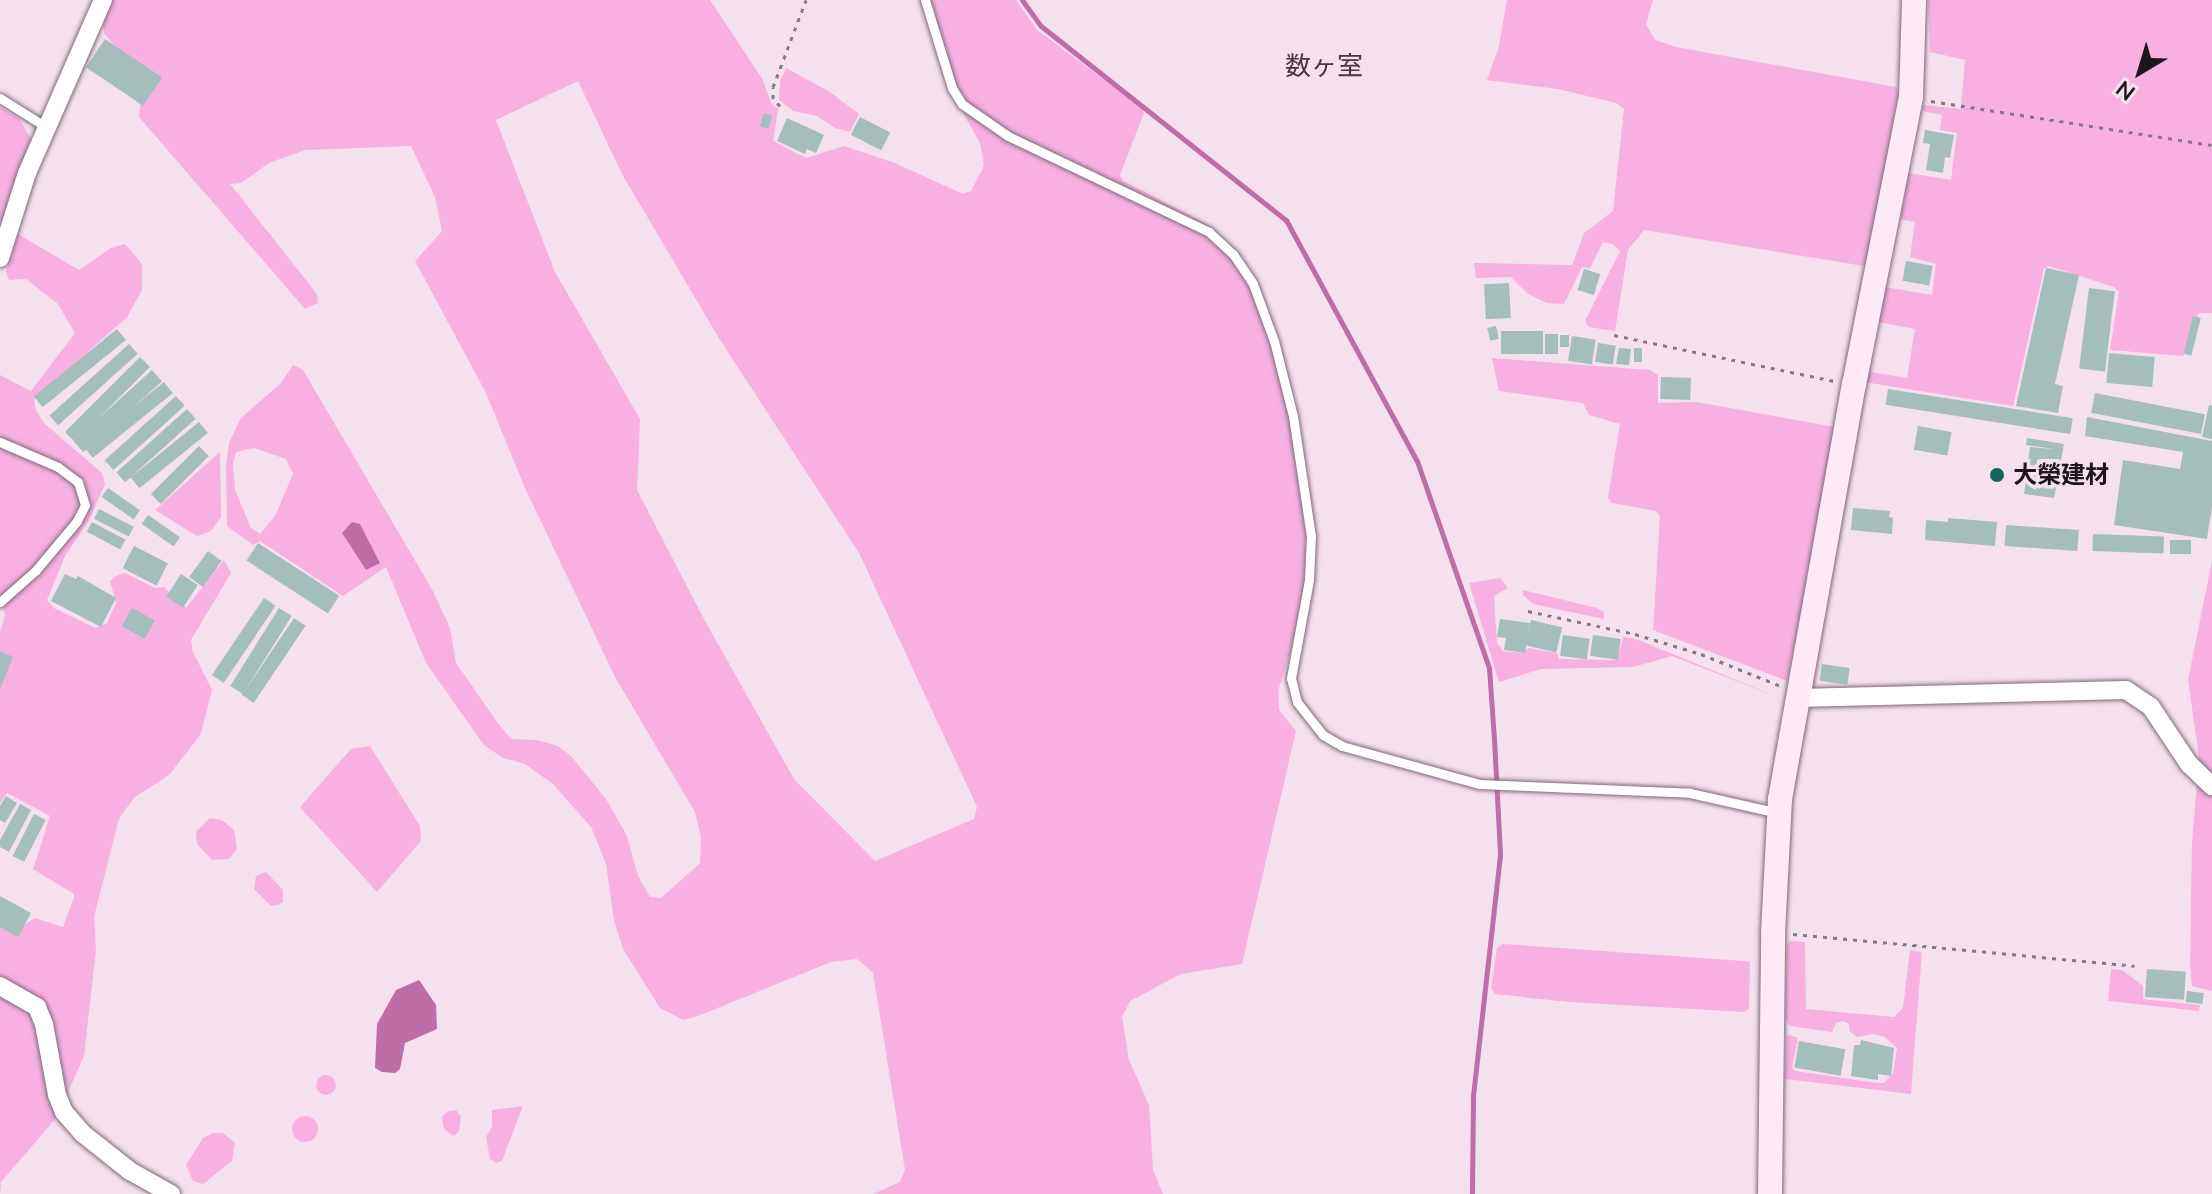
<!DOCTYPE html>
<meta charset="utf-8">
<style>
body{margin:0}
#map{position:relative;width:2212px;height:1194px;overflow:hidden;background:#f5e0ed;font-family:Mulish,"Noto Sans JP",sans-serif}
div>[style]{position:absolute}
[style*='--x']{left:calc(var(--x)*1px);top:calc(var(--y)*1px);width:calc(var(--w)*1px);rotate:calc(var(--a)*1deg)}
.green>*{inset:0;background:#f8b0e1}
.round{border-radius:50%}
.water>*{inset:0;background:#bf6da7}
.stream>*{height:5px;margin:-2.5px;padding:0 2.5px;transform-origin:2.5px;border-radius:2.5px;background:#bf6da7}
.building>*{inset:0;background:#a4bebb;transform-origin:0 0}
.path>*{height:3px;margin-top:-1.5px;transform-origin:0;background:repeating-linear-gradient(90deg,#877982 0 4px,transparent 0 10px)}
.roads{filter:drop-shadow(0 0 2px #7d6b77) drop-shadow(0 0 2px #7d6b77)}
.lane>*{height:9px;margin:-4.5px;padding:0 4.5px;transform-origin:4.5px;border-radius:4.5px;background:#fff}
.street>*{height:18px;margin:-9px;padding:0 9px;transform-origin:9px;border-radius:9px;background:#fff}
.secondary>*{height:24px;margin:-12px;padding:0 12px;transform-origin:12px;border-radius:12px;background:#fee9f7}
.dots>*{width:22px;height:22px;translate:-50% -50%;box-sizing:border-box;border:4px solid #f5e0ed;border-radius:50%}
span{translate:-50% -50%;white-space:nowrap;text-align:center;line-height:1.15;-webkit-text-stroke:7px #f5e0ed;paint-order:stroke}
.poi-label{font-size:24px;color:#1d161b;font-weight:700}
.left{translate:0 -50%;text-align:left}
.neighbourhood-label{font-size:26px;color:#463641}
.north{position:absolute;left:2100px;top:32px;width:80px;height:80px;-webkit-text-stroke:6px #f5e0ed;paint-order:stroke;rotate:218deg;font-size:22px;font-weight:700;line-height:32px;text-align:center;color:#1d161b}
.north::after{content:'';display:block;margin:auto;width:28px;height:36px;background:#1d161b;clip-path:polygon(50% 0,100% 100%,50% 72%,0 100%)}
</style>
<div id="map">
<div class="green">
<i style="clip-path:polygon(evenodd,112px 0,710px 0,763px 80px,771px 103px,778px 109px,773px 141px,806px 158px,844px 146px,895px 163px,963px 194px,971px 191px,984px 166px,980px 143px,959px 106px,927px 0,1016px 0,1037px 30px,1141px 107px,1144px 113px,1120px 175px,1123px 181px,1203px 222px,1240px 255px,1271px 342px,1290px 418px,1306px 535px,1305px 580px,1292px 647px,1278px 691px,1279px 710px,1296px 731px,1242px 964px,1181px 974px,1130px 1001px,1122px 1017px,1129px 1060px,1149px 1105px,1153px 1170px,1163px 1194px,873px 1194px,900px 1182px,905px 1170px,873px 973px,857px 959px,831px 962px,698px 1016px,683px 1020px,660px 1008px,623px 949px,614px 920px,606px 864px,591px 827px,553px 784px,525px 764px,503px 758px,484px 745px,426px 663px,386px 567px,343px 596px,260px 541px,253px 545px,227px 526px,226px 466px,229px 443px,241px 418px,281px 383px,293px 365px,303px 370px,433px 591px,450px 628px,456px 663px,497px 722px,511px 739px,537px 740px,558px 746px,571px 756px,606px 799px,627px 836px,638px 876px,650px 897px,661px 898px,700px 863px,701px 838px,695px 812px,615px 677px,525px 488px,486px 393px,415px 261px,442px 231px,435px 197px,411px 146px,305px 150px,269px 163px,241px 183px,230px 184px,317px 294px,318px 303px,305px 309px,139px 117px,143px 81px,104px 33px,103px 25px,112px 0,578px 81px,622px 174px,720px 340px,859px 553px,977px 807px,974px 819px,875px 861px,794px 779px,705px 621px,637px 490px,640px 419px,555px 272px,496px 120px,578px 81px,112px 0,254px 448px,286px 459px,293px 474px,275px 516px,260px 534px,251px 528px,244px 512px,235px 489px,233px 464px,236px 452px,254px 448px)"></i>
<i style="clip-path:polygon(1507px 0,1653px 0,1646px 24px,1655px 40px,1676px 47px,1896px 87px,1898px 94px,1868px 260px,1864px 266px,1644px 230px,1628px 250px,1615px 331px,1589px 327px,1585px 321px,1620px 251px,1613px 244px,1603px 242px,1590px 268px,1582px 267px,1564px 304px,1547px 303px,1528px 294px,1511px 277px,1476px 278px,1474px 263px,1572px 265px,1584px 233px,1613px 211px,1624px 109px,1616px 103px,1558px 89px,1487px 80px,1499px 46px)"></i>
<i style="clip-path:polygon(1928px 0,2212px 0,2212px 313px,2199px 313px,2183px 356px,2110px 350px,2119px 292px,2114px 287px,2049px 266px,2044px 269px,2013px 406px,1864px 382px,1866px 371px,1907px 378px,1915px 329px,1878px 322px,1885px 287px,1932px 295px,1936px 264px,1910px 257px,1915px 222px,1900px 219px,1909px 173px,1951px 180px,1957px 133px,1940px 130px,1942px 115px,1922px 111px,1923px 105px,1961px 109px,1965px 60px,1930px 52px)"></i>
<i style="clip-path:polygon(786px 68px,830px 92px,859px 114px,850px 132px,835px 128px,817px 116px,793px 111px,779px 100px,780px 81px)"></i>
<i style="clip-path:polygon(0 107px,19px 118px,33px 143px,0 243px)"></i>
<i style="clip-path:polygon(18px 234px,79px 270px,111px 248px,125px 244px,142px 264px,142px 290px,127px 317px,34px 400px,36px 411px,45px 424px,102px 473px,105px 484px,89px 520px,65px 556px,47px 600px,54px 608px,95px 628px,107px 623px,116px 603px,110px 581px,118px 575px,125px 573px,155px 588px,164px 587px,186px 608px,224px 560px,231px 573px,191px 640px,193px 652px,212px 690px,201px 734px,169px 775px,135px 797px,119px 818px,94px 917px,96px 949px,84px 1056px,57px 1117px,1px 1182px,0 1194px,0 927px,16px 930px,35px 918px,63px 927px,74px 897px,74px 894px,33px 869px,50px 816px,7px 793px,0 803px,0 633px,5px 615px,0 596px,0 375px,31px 391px,75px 333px,58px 304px,26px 279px,9px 280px,6px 271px)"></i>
<i style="clip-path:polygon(1492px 358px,1650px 370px,1658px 375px,1658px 403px,1696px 402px,1835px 427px,1837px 436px,1787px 681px,1653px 630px,1660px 516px,1656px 511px,1612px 503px,1608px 498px,1620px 424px,1589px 415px,1583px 403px,1499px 391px)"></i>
<i style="clip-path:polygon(220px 452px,221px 517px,211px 531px,197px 536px,155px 510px)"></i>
<i style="clip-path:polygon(2212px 561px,2212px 991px,2192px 986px,2190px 965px,2192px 843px,2199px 757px,2188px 680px)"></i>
<i style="clip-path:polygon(1500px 578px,1508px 588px,1494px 596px,1497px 643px,1503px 651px,1521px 653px,1529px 648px,1557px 653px,1559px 659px,1614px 660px,1618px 657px,1623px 637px,1636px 639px,1785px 700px,1672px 656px,1633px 667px,1541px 669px,1499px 682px,1469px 583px)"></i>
<i style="clip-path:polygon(1523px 590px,1597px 608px,1604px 612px,1604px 619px,1533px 604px,1523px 595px)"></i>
<i style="clip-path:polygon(370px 746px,420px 826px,421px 841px,377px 892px,300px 807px,351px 749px)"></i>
<i style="clip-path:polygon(210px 818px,222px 820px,234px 830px,237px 849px,229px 859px,212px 860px,197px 844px,196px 832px)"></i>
<i style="clip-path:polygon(266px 872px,283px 890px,283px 902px,278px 905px,271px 906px,254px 889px,256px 876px)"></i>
<i style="clip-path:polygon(1791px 941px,1805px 942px,1806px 1009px,1894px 1017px,1903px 1008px,1910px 950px,1922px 952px,1911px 1094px,1785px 1079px,1786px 1036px,1789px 1035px,1798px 1038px,1792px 1068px,1795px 1071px,1877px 1083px,1884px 1083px,1893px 1073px,1897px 1048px,1885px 1037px,1873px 1034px,1857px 1037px,1850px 1032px,1849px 1024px,1843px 1021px,1836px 1023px,1832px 1032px,1790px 1026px,1785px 1020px,1787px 944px)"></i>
<i style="clip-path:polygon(1503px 944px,1744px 961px,1750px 962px,1749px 1009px,1744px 1012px,1569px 1002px,1495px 994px,1491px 988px,1497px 948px)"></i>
<i style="clip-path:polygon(2111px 969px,2122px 970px,2143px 986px,2143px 999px,2200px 1005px,2199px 1011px,2108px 1001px)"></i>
<i class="round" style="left:316px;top:1075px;width:20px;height:20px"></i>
<i style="clip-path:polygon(523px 1106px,502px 1161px,496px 1163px,490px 1159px,486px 1137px,492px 1126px,492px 1110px)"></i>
<i style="clip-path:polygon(456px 1110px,461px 1117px,459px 1131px,454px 1136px,444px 1129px,442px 1117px,448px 1111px)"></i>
<i class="round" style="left:292px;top:1116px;width:26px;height:26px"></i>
<i style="clip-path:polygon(213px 1133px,223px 1133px,235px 1143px,232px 1161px,203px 1184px,193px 1181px,186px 1165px,203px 1138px)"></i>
</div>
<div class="water">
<i style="clip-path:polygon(352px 522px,360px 524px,380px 563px,366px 570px,342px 533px)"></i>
<i style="clip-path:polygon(419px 980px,436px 1005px,437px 1029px,405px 1043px,400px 1069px,395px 1073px,382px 1072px,375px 1068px,377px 1024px,396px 990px)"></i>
</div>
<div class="stream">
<i style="--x:1022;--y:0;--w:32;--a:54"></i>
<i style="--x:1041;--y:26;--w:313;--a:38.4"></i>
<i style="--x:1286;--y:220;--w:274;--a:61.5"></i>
<i style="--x:1417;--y:461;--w:219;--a:70.8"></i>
<i style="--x:1489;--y:668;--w:71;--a:86"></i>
<i style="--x:1494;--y:739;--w:116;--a:87"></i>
<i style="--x:1500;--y:855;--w:244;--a:96.4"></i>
<i style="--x:1473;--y:1097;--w:97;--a:90.6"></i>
</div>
<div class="building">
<i style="left:105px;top:39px;width:69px;height:34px;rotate:34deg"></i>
<i style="left:764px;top:113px;width:9px;height:14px;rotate:18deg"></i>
<i style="left:860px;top:117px;width:34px;height:20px;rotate:27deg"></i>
<i style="clip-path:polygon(787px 118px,824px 135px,816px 153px,807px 149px,805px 154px,777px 141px)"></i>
<i style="clip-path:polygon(1925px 130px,1954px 135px,1950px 158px,1945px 157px,1943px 173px,1926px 170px,1930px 144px,1923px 143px)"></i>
<i style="left:1906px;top:261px;width:27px;height:20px;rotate:10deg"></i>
<i style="clip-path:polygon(2046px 268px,2079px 275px,2055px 384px,2063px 386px,2058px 413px,2016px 406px)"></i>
<i style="left:1584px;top:269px;width:17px;height:22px;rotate:17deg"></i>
<i style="left:1509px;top:283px;width:35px;height:25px;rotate:87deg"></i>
<i style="left:2089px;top:288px;width:26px;height:81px;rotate:7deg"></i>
<i style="left:2193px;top:316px;width:8px;height:39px;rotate:14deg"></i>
<i style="left:1496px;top:326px;width:13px;height:9px;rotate:77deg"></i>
<i style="left:117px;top:329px;width:14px;height:107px;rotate:51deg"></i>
<i style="left:1501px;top:331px;width:42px;height:23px"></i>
<i style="left:1545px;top:334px;width:13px;height:20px"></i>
<i style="left:1560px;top:335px;width:9px;height:12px"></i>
<i style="left:1572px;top:336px;width:24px;height:25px;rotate:9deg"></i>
<i style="left:1598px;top:343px;width:18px;height:19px;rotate:9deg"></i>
<i style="left:129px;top:344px;width:13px;height:107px;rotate:48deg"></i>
<i style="clip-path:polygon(1619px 348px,1631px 349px,1629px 365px,1616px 364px)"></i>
<i style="left:1634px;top:348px;width:8px;height:14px"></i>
<i style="left:2109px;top:353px;width:46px;height:30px;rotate:5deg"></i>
<i style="left:140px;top:357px;width:14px;height:106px;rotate:45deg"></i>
<i style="left:152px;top:370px;width:15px;height:106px;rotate:48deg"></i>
<i style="left:1661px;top:377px;width:30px;height:22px;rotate:2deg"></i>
<i style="left:164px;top:382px;width:14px;height:103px;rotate:51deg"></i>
<i style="left:1888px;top:389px;width:187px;height:16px;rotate:9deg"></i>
<i style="left:2095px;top:393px;width:112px;height:20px;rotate:11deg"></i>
<i style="left:176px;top:396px;width:13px;height:96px;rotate:48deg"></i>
<i style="clip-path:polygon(2209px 405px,2212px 406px,2212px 439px,2202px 437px)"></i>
<i style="left:187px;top:409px;width:13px;height:95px;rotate:48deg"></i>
<i style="clip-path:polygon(2087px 417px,2212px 441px,2212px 507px,2207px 539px,2114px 525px,2123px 460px,2180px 469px,2183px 452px,2085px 436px)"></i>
<i style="left:199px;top:422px;width:14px;height:88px;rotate:51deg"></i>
<i style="left:1918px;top:426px;width:34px;height:24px;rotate:10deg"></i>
<i style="clip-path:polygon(2027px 438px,2064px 444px,2054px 498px,2024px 494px,2030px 447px,2054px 449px,2026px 445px)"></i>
<i style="left:199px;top:446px;width:14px;height:68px;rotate:45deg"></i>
<i style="left:108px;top:488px;width:39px;height:11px;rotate:35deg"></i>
<i style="clip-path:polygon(1853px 508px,1890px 511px,1889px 517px,1893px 518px,1892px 534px,1851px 530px)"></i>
<i style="left:99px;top:509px;width:39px;height:11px;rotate:27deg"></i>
<i style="left:148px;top:515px;width:39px;height:11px;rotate:35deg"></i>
<i style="clip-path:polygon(1948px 518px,1997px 522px,1995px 546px,1925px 540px,1926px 520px,1948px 522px)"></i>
<i style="left:92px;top:522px;width:38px;height:11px;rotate:28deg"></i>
<i style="left:2006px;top:525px;width:73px;height:21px;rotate:4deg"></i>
<i style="left:2093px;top:534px;width:71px;height:17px;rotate:2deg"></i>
<i style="left:2170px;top:540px;width:21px;height:14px"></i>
<i style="left:258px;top:543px;width:97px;height:21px;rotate:33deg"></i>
<i style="left:134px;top:546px;width:38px;height:25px;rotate:27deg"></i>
<i style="left:208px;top:551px;width:17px;height:32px;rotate:36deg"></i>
<i style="clip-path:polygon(65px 574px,76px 579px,78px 576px,116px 598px,101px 627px,51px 601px)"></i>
<i style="left:181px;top:574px;width:20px;height:27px;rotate:33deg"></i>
<i style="left:264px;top:598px;width:14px;height:93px;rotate:34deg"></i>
<i style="left:132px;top:608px;width:26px;height:21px;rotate:29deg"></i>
<i style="left:279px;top:608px;width:15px;height:92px;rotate:32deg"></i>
<i style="left:294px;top:618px;width:14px;height:93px;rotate:34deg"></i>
<i style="clip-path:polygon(1500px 619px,1530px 623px,1525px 653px,1504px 650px,1506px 638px,1497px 637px)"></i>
<i style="left:1531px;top:620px;width:32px;height:26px;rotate:13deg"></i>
<i style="left:1563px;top:635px;width:27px;height:21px;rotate:8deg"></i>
<i style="left:1593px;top:635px;width:28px;height:21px;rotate:8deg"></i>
<i style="clip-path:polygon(0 651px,13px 657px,0 689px)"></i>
<i style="left:1822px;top:664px;width:28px;height:17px;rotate:8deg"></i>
<i style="clip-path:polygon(6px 796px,17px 803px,5px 823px,0 820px,0 806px)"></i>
<i style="clip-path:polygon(20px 804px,31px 810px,9px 852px,0 847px,0 840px)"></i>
<i style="left:34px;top:814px;width:13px;height:47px;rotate:27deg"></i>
<i style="clip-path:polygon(0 896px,31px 913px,18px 937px,0 927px)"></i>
<i style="left:2147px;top:969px;width:39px;height:28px;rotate:4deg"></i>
<i style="left:2187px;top:991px;width:17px;height:11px;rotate:7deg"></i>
<i style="clip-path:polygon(1861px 1040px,1894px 1048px,1891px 1076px,1878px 1074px,1878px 1080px,1851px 1076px,1854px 1045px,1860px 1045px)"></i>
<i style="left:1799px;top:1041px;width:47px;height:27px;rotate:10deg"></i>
</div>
<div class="path">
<i style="--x:1931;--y:101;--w:284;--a:8.9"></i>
<i style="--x:780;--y:106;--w:11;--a:-131"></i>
<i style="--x:773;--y:98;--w:11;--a:-90"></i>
<i style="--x:773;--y:87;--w:93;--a:-69.2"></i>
<i style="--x:1614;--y:335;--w:225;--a:11.8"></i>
<i style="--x:1528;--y:611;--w:109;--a:12.1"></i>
<i style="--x:1635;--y:634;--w:69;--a:16.9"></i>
<i style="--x:1701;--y:654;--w:86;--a:21.8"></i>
<i style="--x:1793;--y:934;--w:343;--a:5.3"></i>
</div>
<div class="roads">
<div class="lane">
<i style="--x:925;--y:0;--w:92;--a:72.9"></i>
<i style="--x:952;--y:88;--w:19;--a:58"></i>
<i style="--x:962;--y:104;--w:56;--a:34.8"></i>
<i style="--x:1008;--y:136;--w:223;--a:25.5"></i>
<i style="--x:1209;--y:232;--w:33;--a:43"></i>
<i style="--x:1233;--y:254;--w:36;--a:56"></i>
<i style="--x:1253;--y:284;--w:61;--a:69.8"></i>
<i style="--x:1274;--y:341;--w:77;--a:75.8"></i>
<i style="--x:1293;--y:416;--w:121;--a:81.5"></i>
<i style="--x:1311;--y:536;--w:44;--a:92.6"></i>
<i style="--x:1309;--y:580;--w:100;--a:100.4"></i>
<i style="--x:1291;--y:678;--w:25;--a:76"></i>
<i style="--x:1297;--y:702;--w:42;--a:51.8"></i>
<i style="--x:1323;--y:735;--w:22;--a:30"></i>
<i style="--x:1342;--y:746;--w:142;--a:15.5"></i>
<i style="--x:1479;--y:784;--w:211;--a:2.4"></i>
<i style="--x:1690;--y:793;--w:91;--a:12.7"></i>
<i style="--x:0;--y:98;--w:54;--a:32.2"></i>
<i style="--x:0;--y:442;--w:63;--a:23.3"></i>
<i style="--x:58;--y:467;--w:25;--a:37"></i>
<i style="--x:78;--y:482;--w:24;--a:73"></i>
<i style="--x:85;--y:505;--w:18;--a:117"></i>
<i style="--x:77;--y:521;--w:65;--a:130"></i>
<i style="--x:35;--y:571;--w:47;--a:138.5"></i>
</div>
<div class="street">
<i style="--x:0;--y:258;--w:89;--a:-72.4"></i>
<i style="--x:27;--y:173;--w:189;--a:-66.3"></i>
<i style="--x:1797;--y:698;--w:329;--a:-1.4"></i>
<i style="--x:2126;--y:690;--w:30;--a:34"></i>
<i style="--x:2151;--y:707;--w:69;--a:56.3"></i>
<i style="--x:2189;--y:764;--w:32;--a:44"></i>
<i style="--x:0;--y:986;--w:43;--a:29.6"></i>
<i style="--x:37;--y:1007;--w:18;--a:68"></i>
<i style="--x:44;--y:1024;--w:72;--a:79.6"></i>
<i style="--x:57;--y:1095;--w:18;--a:68"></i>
<i style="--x:64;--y:1112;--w:28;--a:49"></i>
<i style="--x:82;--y:1133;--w:61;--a:38.4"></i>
<i style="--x:130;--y:1171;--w:47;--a:29.3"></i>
</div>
<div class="secondary">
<i style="--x:1770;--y:1194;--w:261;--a:-89.3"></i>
<i style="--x:1773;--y:933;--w:134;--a:-87"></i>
<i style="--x:1780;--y:799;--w:421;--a:-79.9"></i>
<i style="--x:1854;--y:385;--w:294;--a:-78.8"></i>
<i style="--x:1911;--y:97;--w:97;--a:-88.2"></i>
</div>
</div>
<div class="dots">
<i style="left:1997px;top:475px;background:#18645d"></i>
</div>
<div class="poi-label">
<span class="left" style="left:2013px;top:475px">大榮建材</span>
</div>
<div class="neighbourhood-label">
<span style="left:1324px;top:66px">数ヶ室</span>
</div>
<div class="north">N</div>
</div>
